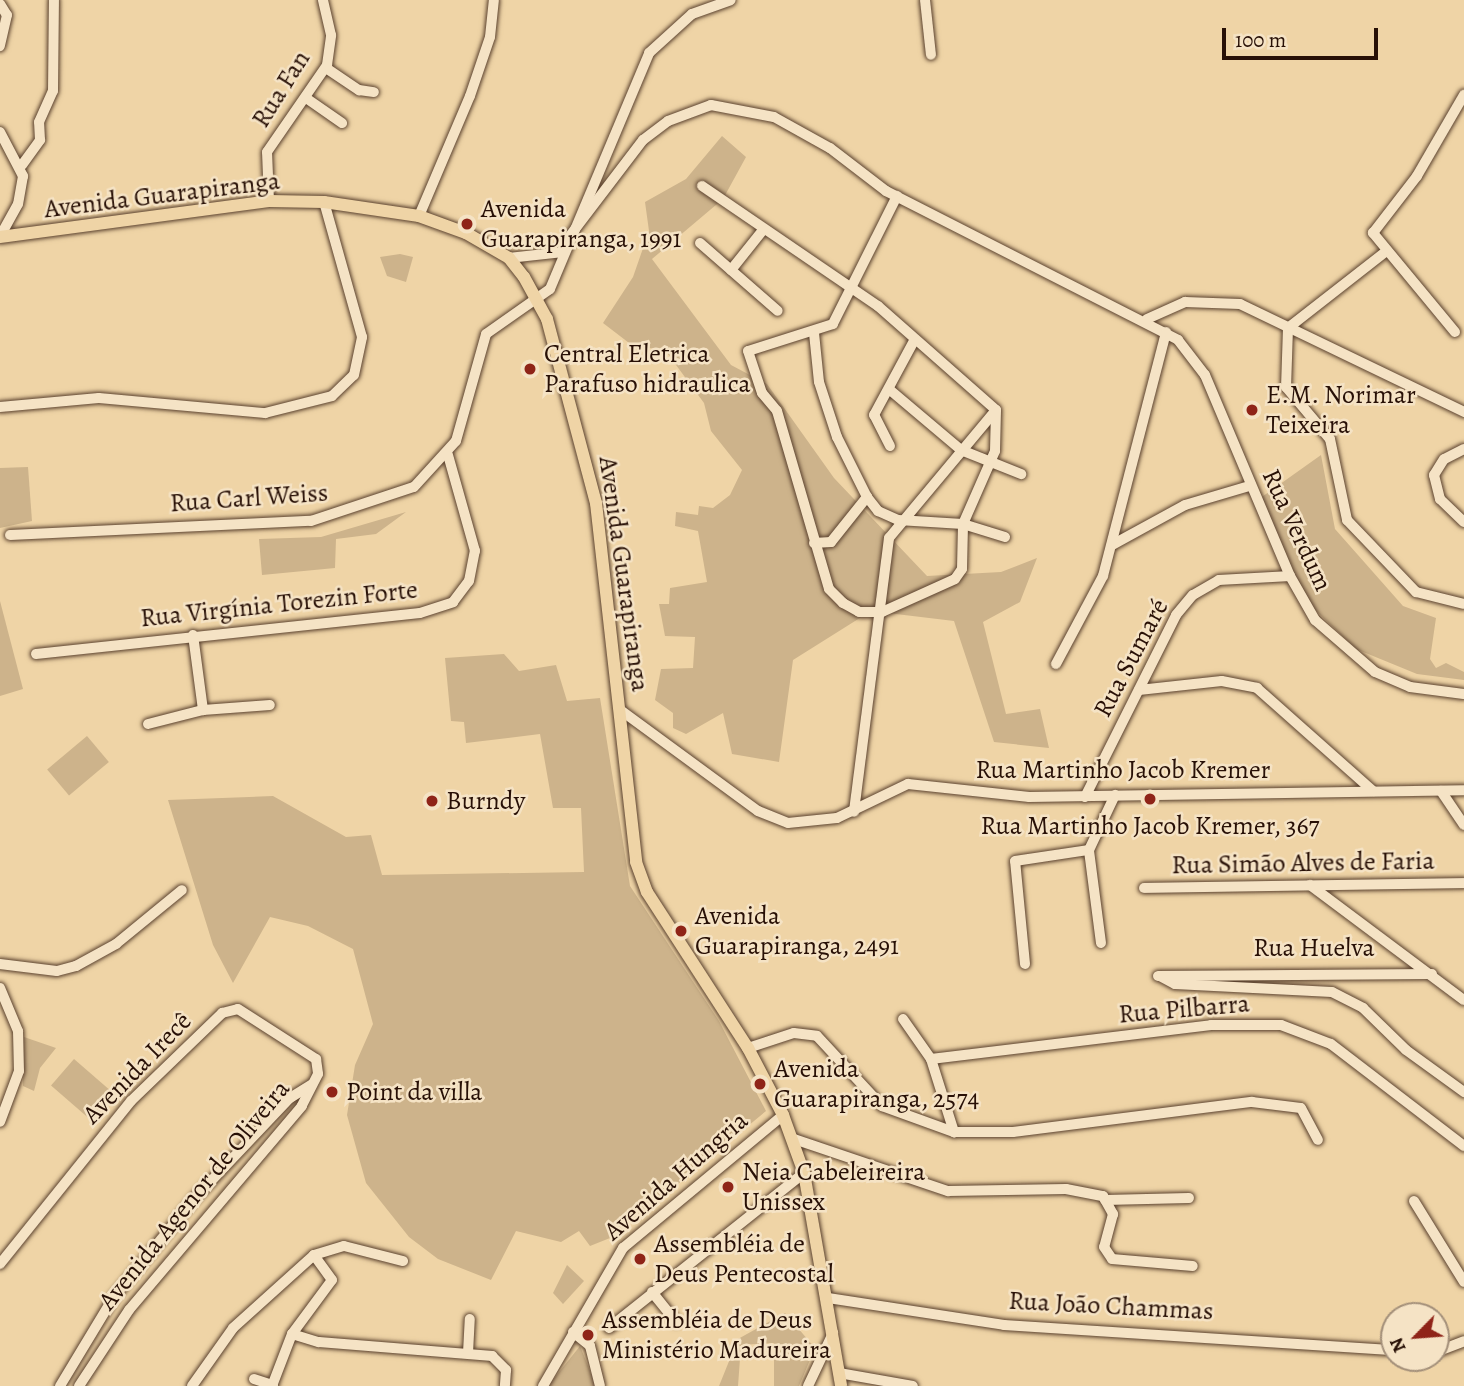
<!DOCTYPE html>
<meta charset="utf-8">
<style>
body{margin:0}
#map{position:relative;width:1464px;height:1386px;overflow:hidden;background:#efd4a6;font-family:Alegreya,serif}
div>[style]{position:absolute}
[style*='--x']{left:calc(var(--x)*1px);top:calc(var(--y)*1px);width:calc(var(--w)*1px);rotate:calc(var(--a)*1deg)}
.green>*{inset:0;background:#cdb38b;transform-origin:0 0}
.roads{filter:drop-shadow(0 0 2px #5a412e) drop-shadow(0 0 2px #5a412e)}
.minor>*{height:10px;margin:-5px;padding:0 5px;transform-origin:5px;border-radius:5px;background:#f5e3c5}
.major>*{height:12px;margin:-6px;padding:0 6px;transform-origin:6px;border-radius:6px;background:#efd4a6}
.dots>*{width:19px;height:19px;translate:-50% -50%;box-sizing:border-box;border:4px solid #f5e3c5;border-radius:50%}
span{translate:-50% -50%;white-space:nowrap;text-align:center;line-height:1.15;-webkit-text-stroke:5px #f5e3c5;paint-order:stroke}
.street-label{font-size:26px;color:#281006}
.poi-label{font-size:26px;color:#281006}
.left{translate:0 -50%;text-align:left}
.north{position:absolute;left:1380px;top:1302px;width:70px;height:70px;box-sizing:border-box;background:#f5e3c5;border:2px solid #a38f79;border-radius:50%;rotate:245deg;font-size:19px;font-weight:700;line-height:28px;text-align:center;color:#281006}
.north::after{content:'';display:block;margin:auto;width:24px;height:32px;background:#8f2418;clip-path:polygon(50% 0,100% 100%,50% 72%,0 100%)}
.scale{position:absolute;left:1222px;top:28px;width:156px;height:32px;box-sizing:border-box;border:4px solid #281006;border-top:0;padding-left:9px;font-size:21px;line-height:24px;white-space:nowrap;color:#281006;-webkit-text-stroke:5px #f5e3c5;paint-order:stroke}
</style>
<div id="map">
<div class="green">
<i style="clip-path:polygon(722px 136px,746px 157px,723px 199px,652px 259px,731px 365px,767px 384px,834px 478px,927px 576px,1001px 572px,1037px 558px,1020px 602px,983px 622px,1006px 714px,1040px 709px,1049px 748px,994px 742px,954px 621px,871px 611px,793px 660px,779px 762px,732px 754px,723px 713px,686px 734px,673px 728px,673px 713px,655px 700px,661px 669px,693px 668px,695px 637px,665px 636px,659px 604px,669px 604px,670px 588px,707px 582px,698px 531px,675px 526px,676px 512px,698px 515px,699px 506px,713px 508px,730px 495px,742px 470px,711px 431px,704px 403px,665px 350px,633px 346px,603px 323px,633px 277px,649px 231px,645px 202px,686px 179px)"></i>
<i style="clip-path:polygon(400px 254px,413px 257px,406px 282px,387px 276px,380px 257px)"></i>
<i style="clip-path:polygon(1321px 455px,1335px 529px,1403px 606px,1436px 618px,1430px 659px,1436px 668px,1446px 663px,1464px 672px,1464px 680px,1417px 674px,1356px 649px,1308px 603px,1259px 499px)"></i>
<i style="clip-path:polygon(28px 467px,32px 521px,0 528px,0 468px)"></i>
<i style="clip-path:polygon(406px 512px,376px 534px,336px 539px,335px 568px,262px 575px,259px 539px,321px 537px)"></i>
<i style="clip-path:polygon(0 601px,23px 689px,0 696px)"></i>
<i style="clip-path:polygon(504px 654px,519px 671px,556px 665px,567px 701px,600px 698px,630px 886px,719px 1021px,766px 1111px,615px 1236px,590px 1246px,579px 1231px,561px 1242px,516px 1231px,491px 1280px,438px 1259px,409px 1237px,366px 1183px,347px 1115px,355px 1065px,373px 1024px,353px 949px,308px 926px,270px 917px,233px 983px,213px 945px,168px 800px,273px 796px,346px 837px,371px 835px,382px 875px,584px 872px,581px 808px,553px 808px,540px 734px,466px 743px,464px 722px,451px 721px,445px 658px)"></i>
<i style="left:87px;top:736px;width:34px;height:52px;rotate:50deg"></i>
<i style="clip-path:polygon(24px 1037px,56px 1048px,40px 1068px,34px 1091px,23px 1086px)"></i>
<i style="left:74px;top:1059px;width:55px;height:35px;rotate:41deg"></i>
<i style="clip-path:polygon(567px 1265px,584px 1281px,563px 1304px,553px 1293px)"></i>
<i style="clip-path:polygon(785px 1313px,815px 1348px,799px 1386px,774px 1386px,774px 1343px,741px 1345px,738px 1386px,719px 1386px,738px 1339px)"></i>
<i style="clip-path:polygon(580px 1346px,596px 1386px,548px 1386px)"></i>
</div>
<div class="roads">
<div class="minor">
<i style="--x:925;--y:0;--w:55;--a:83.8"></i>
<i style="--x:0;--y:4;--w:13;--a:58"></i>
<i style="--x:7;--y:15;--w:32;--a:103"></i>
<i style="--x:326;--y:68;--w:40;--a:34"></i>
<i style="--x:359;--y:90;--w:15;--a:8"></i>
<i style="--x:306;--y:98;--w:44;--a:34.8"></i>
<i style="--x:0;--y:132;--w:50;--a:62.4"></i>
<i style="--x:23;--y:176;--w:28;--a:100"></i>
<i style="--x:18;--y:204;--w:38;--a:119"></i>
<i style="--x:22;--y:165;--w:31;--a:-54"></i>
<i style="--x:40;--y:140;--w:18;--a:-93"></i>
<i style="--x:39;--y:122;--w:34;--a:-66"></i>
<i style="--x:53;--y:91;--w:91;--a:-89.4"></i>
<i style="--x:702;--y:186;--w:213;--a:34.3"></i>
<i style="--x:878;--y:306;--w:157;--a:41.4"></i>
<i style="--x:996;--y:410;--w:167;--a:129.9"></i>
<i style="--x:889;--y:538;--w:276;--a:97.3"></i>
<i style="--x:897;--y:196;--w:143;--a:116.6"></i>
<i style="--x:833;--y:324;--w:89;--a:162.4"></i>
<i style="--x:748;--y:351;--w:44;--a:71.6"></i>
<i style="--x:762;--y:393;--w:23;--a:50"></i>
<i style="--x:777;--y:411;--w:185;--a:73.7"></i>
<i style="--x:829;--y:589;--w:20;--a:45"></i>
<i style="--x:843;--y:603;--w:18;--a:29"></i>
<i style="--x:859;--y:612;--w:23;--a:0"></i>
<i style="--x:882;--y:612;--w:80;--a:-24.3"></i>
<i style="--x:955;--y:579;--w:12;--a:-55"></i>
<i style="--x:962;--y:569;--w:45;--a:-88.7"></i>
<i style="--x:963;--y:524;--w:80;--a:-66.3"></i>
<i style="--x:995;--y:451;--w:41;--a:-88.6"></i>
<i style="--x:269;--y:201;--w:49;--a:-92.3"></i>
<i style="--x:267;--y:152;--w:106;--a:-55.4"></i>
<i style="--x:327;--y:65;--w:30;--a:-82"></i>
<i style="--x:331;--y:35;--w:36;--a:-103"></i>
<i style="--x:419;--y:216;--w:130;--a:-67"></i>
<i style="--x:470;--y:96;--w:62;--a:-71.3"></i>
<i style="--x:490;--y:37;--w:37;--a:-84"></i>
<i style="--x:569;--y:237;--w:122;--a:-52.7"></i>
<i style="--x:643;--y:140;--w:31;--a:-37"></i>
<i style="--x:668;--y:121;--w:46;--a:-20.4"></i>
<i style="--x:711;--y:105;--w:64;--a:10.8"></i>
<i style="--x:774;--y:117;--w:64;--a:29"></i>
<i style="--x:830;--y:148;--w:71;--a:37.5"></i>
<i style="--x:886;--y:191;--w:328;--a:27"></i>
<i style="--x:1178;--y:340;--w:44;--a:52.4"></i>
<i style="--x:1205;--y:375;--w:218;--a:67.1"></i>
<i style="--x:1290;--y:576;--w:51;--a:60.4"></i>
<i style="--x:1315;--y:620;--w:79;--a:40.9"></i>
<i style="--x:1375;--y:672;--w:38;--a:23"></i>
<i style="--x:1410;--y:687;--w:54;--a:7.4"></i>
<i style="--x:700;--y:243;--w:103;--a:41.1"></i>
<i style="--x:509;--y:258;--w:54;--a:-6.3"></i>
<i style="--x:731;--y:270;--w:51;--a:-51.3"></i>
<i style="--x:1147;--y:319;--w:42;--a:-24.1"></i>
<i style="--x:1185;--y:302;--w:55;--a:2.1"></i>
<i style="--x:1240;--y:304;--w:249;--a:25.7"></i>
<i style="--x:1288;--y:328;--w:59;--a:91.9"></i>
<i style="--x:1286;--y:387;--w:68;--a:49.8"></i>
<i style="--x:1330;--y:439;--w:83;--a:78.1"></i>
<i style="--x:1347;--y:520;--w:100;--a:46.2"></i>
<i style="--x:1416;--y:592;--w:49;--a:14"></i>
<i style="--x:1288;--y:328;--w:122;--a:-38"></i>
<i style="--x:1455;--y:332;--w:129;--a:-129.6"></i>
<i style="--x:1373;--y:233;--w:72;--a:-52.3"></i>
<i style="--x:1417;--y:176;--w:94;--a:-59.9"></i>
<i style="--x:814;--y:333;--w:49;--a:84.2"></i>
<i style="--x:819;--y:382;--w:58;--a:71.9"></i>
<i style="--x:837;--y:437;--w:67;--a:63.4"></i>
<i style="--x:890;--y:390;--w:93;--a:40.2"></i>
<i style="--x:961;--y:450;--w:65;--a:21.8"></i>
<i style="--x:0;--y:407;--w:99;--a:-5.2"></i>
<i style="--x:99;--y:398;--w:167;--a:5.2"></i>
<i style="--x:265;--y:413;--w:69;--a:-14.2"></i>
<i style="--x:332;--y:396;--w:30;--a:-44"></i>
<i style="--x:354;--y:375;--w:39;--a:-78"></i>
<i style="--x:362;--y:337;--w:140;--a:-105.7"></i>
<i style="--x:890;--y:446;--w:35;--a:-117"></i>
<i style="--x:874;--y:415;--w:86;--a:-61.7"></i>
<i style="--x:1464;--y:449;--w:22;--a:153"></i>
<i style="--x:1444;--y:459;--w:19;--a:122"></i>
<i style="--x:1434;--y:475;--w:25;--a:76"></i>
<i style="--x:1440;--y:499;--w:33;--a:44"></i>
<i style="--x:10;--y:535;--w:301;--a:-2.7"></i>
<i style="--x:311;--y:521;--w:108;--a:-18.3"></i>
<i style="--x:414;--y:487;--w:62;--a:-47.6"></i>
<i style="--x:456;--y:441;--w:111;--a:-74.3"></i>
<i style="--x:486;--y:334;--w:78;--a:-35.1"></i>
<i style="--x:550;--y:289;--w:256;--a:-67.2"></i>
<i style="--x:649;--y:53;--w:58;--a:-42.2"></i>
<i style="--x:692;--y:14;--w:41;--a:-19.7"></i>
<i style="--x:814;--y:543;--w:17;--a:-3"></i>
<i style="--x:831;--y:542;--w:58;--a:-51.3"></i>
<i style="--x:867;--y:497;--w:18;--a:52"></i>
<i style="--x:878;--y:511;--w:22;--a:24"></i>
<i style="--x:898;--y:520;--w:65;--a:3.5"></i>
<i style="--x:963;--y:524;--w:44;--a:17.2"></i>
<i style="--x:1112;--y:545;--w:83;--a:-28.7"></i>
<i style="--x:1185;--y:505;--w:67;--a:-16.5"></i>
<i style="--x:193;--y:635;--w:76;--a:82.4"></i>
<i style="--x:36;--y:654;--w:386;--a:-6.1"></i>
<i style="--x:420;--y:613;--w:35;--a:-18"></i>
<i style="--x:453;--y:602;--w:26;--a:-53"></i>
<i style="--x:469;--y:581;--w:31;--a:-79"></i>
<i style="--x:475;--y:551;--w:100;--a:-105.7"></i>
<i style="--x:1056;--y:664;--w:100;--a:-61.9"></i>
<i style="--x:1103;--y:576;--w:252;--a:-75.5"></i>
<i style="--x:1139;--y:690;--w:83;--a:-6.2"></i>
<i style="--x:1222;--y:681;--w:36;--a:11"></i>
<i style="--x:1257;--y:688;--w:155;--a:41.6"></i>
<i style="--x:619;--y:709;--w:172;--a:36.3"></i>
<i style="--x:758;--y:811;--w:32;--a:22"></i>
<i style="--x:788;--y:823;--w:49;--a:-5.8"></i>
<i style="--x:837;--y:818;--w:79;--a:-25.6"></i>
<i style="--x:908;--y:784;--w:122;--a:6.1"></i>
<i style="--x:1029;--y:797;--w:435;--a:-0.9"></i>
<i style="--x:148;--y:724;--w:57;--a:-14.3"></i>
<i style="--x:203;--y:710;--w:67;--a:-4.3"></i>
<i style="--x:1441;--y:791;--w:41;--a:55.9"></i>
<i style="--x:1085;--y:797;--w:203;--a:-63.4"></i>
<i style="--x:1176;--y:615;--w:26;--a:-50"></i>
<i style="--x:1193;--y:595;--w:30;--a:-30"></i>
<i style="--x:1219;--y:580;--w:71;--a:-3.2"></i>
<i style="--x:1310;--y:885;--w:192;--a:36.8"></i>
<i style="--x:1144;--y:888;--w:320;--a:-0.9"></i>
<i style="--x:1101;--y:943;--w:94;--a:-97.4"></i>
<i style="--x:1089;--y:850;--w:61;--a:-64.7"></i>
<i style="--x:0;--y:964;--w:57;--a:7"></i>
<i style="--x:57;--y:971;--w:20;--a:-15"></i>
<i style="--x:76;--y:966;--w:46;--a:-28.8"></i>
<i style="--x:116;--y:944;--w:85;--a:-39.3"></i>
<i style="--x:1025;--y:964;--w:103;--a:-95.5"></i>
<i style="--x:1015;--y:861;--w:75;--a:-8.5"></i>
<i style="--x:1158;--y:976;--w:274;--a:-0.4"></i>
<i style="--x:1160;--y:976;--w:17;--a:28"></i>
<i style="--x:1175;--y:984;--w:157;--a:2.9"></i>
<i style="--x:1332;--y:992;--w:35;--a:27"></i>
<i style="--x:1363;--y:1008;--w:60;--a:44.3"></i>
<i style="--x:1406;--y:1050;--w:72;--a:35.9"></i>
<i style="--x:0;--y:988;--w:47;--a:67.3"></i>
<i style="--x:18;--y:1031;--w:40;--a:88.6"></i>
<i style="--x:19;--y:1071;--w:54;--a:110.4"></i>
<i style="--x:903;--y:1019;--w:49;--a:55"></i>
<i style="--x:931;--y:1059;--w:282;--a:-6.9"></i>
<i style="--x:1211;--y:1025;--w:70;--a:0"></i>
<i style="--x:1281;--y:1025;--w:53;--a:20.8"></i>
<i style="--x:1331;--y:1044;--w:168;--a:37.5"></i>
<i style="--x:748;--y:1048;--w:48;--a:-18.1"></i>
<i style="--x:794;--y:1033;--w:23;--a:7"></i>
<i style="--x:817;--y:1036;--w:96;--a:47.1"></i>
<i style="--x:882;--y:1106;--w:77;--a:19.9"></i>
<i style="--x:954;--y:1132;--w:59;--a:0"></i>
<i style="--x:1013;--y:1132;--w:241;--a:-7.2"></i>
<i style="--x:1252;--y:1102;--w:49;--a:7"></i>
<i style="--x:1301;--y:1108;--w:36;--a:62"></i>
<i style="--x:931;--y:1059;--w:77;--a:72.5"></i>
<i style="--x:791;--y:1138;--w:166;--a:18.7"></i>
<i style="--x:948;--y:1191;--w:118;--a:-1"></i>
<i style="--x:1066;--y:1189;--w:38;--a:11"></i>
<i style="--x:1103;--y:1196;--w:21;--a:61"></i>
<i style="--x:1113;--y:1214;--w:34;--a:105"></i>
<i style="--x:1104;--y:1247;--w:14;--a:56"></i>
<i style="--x:1112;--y:1259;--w:81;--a:4.9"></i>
<i style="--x:1105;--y:1200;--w:84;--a:-1.4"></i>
<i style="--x:1414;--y:1201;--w:95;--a:58.3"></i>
<i style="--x:0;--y:1264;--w:209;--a:-51.2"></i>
<i style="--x:131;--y:1101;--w:127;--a:-44"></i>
<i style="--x:222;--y:1013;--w:16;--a:-14"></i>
<i style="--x:238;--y:1009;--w:93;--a:32.7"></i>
<i style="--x:316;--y:1059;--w:15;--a:82"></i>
<i style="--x:318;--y:1074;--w:36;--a:117"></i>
<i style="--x:302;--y:1106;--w:267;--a:130.3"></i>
<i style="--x:129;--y:1310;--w:91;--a:123.3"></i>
<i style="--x:652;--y:1292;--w:38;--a:51"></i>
<i style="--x:828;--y:1298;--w:178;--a:8.7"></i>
<i style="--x:1004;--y:1325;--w:391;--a:3.7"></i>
<i style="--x:609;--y:1328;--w:249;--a:-38.5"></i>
<i style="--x:573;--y:1332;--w:22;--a:39"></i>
<i style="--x:590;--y:1346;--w:41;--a:76"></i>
<i style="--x:292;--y:1334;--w:28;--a:17"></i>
<i style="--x:319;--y:1342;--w:174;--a:4.6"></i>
<i style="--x:492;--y:1356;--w:20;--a:45"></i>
<i style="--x:506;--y:1370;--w:16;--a:94"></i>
<i style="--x:1436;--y:1352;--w:30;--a:-21"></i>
<i style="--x:468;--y:1353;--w:34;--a:-87"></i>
<i style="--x:839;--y:1373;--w:75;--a:10"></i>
<i style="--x:254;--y:1379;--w:20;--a:18"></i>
<i style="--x:60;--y:1386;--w:103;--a:-58.9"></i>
<i style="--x:113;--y:1298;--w:128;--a:-50.7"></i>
<i style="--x:194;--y:1199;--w:139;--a:-46.5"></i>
<i style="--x:290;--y:1098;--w:26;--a:-32"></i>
<i style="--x:192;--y:1386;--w:71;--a:-54.7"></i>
<i style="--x:233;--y:1328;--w:109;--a:-42"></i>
<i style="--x:314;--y:1255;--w:31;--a:-17"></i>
<i style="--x:344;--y:1246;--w:61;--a:14.3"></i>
<i style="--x:272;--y:1386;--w:56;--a:-69"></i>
<i style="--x:292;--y:1334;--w:67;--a:-53.5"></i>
<i style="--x:332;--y:1280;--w:31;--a:-126"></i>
<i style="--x:543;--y:1386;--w:160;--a:-59.9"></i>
<i style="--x:623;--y:1248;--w:208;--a:-39.7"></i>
<i style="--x:808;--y:1386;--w:59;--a:-64.7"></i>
</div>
<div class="major">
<i style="--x:0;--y:237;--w:271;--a:-7.6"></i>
<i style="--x:269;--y:201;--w:55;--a:1"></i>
<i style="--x:324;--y:202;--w:96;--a:8.4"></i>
<i style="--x:419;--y:216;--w:50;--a:19.9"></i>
<i style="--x:466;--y:233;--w:50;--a:30.2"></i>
<i style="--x:509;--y:258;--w:24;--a:52"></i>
<i style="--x:524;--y:277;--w:48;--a:61.3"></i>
<i style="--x:547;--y:319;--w:190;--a:75.1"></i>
<i style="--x:596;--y:503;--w:361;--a:83.6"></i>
<i style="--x:636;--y:862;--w:32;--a:70"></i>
<i style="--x:647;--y:892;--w:186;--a:57.1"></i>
<i style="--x:748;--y:1048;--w:76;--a:62.4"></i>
<i style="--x:783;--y:1115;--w:62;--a:70.1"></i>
<i style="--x:804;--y:1173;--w:216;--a:80.1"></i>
</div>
</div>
<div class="dots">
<i style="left:467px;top:224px;background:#8f2418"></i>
<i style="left:530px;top:369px;background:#8f2418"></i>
<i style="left:1252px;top:410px;background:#8f2418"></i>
<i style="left:1150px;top:799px;background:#8f2418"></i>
<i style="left:432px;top:801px;background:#8f2418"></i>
<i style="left:681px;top:931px;background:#8f2418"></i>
<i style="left:760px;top:1084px;background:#8f2418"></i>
<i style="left:332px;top:1092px;background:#8f2418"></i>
<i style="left:728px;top:1187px;background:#8f2418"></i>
<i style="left:640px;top:1259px;background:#8f2418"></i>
<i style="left:588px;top:1335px;background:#8f2418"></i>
</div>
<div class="street-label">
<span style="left:281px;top:89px;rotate:-58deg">Rua Fan</span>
<span style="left:162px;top:195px;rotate:-7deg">Avenida Guarapiranga</span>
<span style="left:249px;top:498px;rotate:-4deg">Rua Carl Weiss</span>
<span style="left:1297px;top:530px;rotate:65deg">Rua Verdum</span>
<span style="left:624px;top:574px;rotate:82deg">Avenida Guarapiranga</span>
<span style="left:279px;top:604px;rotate:-6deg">Rua Virgínia Torezin Forte</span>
<span style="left:1131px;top:658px;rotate:-62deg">Rua Sumaré</span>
<span style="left:1123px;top:770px">Rua Martinho Jacob Kremer</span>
<span style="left:1303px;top:863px;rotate:-1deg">Rua Simão Alves de Faria</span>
<span style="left:1314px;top:948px">Rua Huelva</span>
<span style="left:1184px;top:1009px;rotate:-5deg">Rua Pilbarra</span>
<span style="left:137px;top:1068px;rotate:-46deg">Avenida Irecê</span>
<span style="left:676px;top:1176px;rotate:-41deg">Avenida Hungria</span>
<span style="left:194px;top:1195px;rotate:-51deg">Avenida Agenor de Oliveira</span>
<span style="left:1111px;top:1306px;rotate:3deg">Rua João Chammas</span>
</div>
<div class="poi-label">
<span class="left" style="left:481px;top:224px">Avenida<br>Guarapiranga, 1991</span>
<span class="left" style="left:544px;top:369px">Central Eletrica<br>Parafuso hidraulica</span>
<span class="left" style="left:1266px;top:410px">E.M. Norimar<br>Teixeira</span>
<span class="left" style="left:446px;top:801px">Burndy</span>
<span style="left:1150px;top:826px">Rua Martinho Jacob Kremer, 367</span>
<span class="left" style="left:695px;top:931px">Avenida<br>Guarapiranga, 2491</span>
<span class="left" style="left:774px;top:1084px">Avenida<br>Guarapiranga, 2574</span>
<span class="left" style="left:346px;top:1092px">Point da villa</span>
<span class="left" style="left:742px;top:1187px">Neia Cabeleireira<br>Unissex</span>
<span class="left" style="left:654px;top:1259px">Assembléia de<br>Deus Pentecostal</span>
<span class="left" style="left:602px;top:1335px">Assembléia de Deus<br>Ministério Madureira</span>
</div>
<div class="north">N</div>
<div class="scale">100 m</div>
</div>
